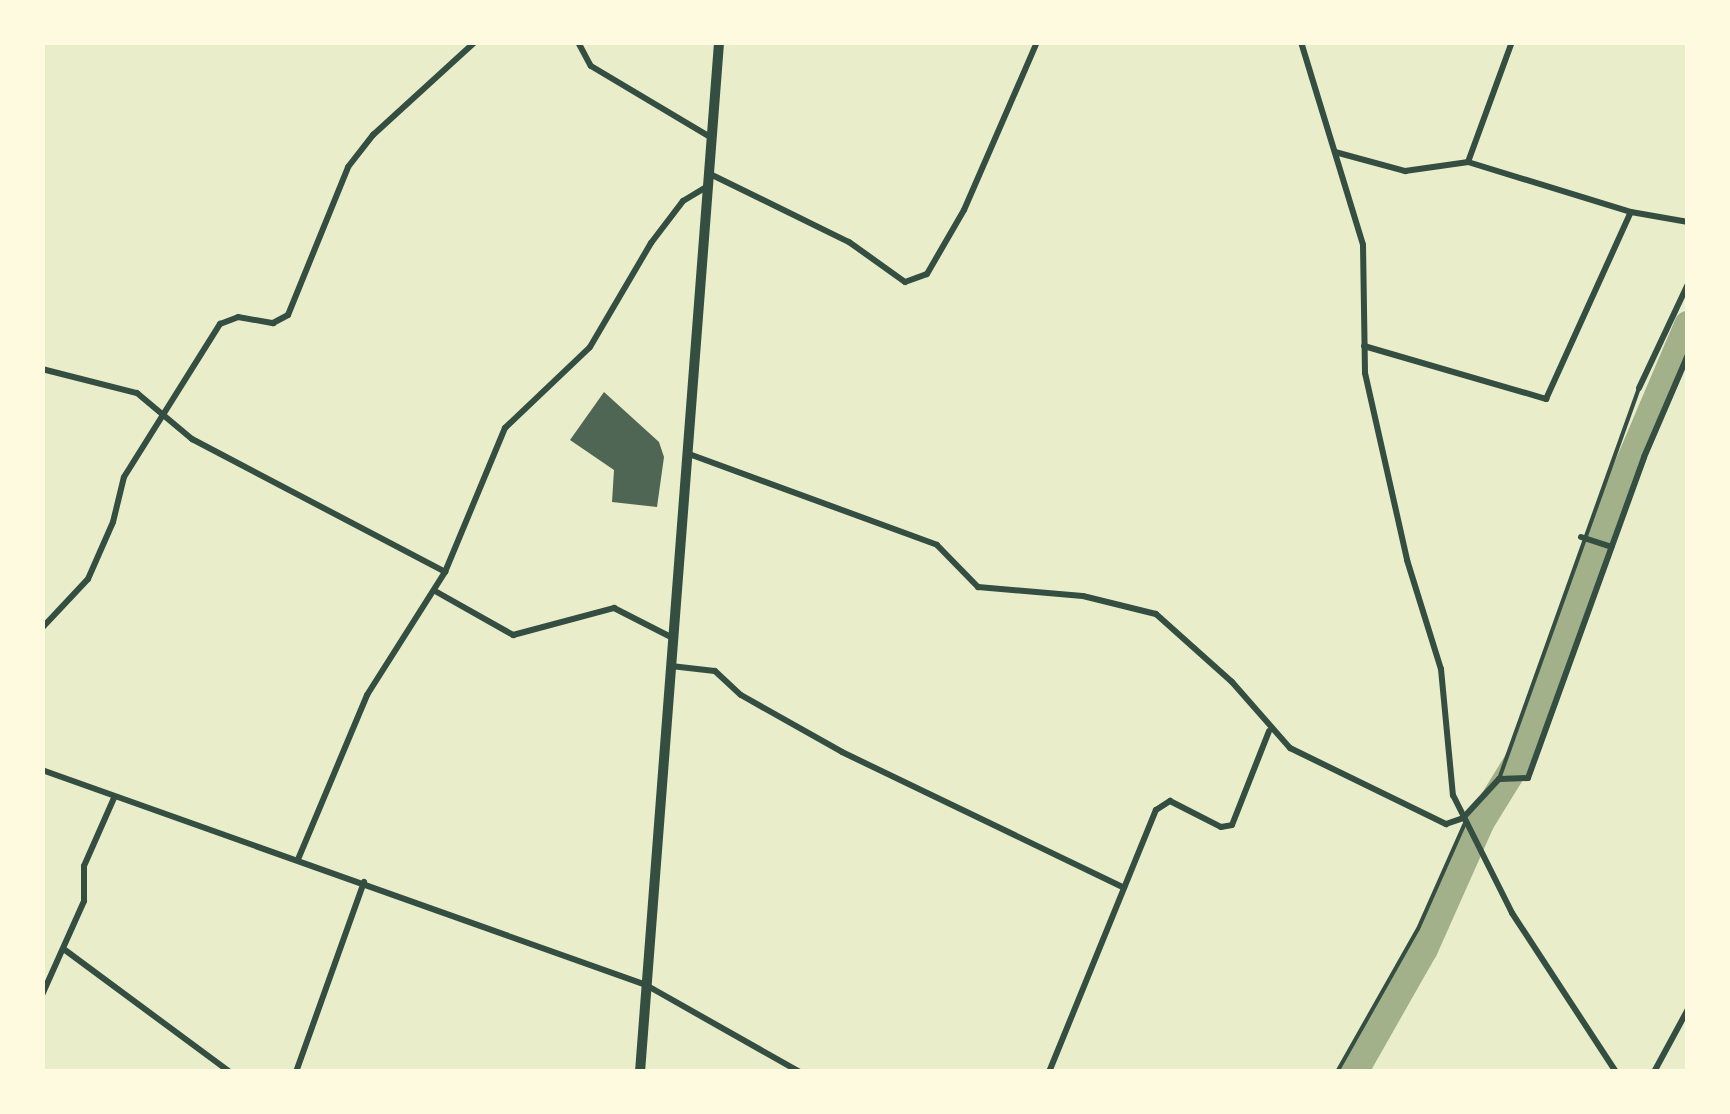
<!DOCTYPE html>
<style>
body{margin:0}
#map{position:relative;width:1730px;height:1114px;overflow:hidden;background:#e9edc9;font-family:"Asap Condensed",sans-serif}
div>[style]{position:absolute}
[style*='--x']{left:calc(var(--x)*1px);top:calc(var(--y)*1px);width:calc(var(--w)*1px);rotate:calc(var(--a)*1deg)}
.river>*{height:28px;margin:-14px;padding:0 14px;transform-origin:14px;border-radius:14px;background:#a3b18a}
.building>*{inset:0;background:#4f6655}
.service>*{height:4px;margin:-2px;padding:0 2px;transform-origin:2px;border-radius:2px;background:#344e41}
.minor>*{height:6px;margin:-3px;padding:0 3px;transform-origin:3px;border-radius:3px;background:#344e41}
.primary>*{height:10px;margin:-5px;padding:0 5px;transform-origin:5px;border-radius:5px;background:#344e41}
span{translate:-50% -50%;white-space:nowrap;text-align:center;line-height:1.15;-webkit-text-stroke:10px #fefae0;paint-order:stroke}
.frame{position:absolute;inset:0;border:45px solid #fefae0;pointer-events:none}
</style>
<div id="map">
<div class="river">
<i style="--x:1354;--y:1072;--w:142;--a:-60.4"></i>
<i style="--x:1424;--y:949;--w:138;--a:-66"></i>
<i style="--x:1480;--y:823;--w:92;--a:-58.4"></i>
<i style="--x:1528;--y:745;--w:278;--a:-70.5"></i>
<i style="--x:1621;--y:483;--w:172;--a:-67"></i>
</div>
<div class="building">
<i style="clip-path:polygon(604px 392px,659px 442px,664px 457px,657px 507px,612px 502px,614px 470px,570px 440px)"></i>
</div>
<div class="service">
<i style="--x:1499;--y:779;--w:415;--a:-70.3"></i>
<i style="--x:1337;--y:1072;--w:164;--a:-60.5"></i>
<i style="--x:1418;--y:929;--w:116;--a:-66.1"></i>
</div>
<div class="minor">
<i style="--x:578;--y:42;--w:27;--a:62"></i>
<i style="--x:591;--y:66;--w:139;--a:30.8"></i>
<i style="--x:1301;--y:42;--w:212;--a:73"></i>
<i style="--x:1363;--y:245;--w:128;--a:89.1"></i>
<i style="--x:1365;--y:373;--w:192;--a:77.3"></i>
<i style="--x:1407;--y:560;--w:114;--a:72.7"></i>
<i style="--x:1441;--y:669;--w:127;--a:84.6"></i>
<i style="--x:1453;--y:795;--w:132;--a:63.4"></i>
<i style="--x:1512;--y:913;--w:190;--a:56.8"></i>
<i style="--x:1335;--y:152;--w:73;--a:15.2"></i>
<i style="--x:1405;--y:171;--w:64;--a:-8.1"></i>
<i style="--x:1468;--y:162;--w:170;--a:17.1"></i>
<i style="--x:1631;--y:212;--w:58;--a:10"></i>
<i style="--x:1468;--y:162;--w:128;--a:-69.9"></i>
<i style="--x:708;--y:173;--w:157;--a:26.1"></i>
<i style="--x:849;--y:242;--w:69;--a:35.5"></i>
<i style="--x:905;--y:282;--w:23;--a:-20"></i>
<i style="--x:927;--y:274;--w:74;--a:-60"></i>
<i style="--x:964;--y:210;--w:183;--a:-66.5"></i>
<i style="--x:1364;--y:346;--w:190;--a:16.2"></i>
<i style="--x:1546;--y:399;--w:205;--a:-65.6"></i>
<i style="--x:42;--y:369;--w:98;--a:14.2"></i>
<i style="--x:137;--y:393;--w:72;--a:39.9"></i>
<i style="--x:192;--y:439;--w:286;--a:27.7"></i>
<i style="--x:1639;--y:388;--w:115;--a:-64.8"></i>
<i style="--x:689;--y:454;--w:264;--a:20.1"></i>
<i style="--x:937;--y:545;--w:59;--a:45.7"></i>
<i style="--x:978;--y:587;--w:105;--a:4.9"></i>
<i style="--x:1083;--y:596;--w:75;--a:13.9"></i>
<i style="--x:1156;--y:614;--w:102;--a:41.8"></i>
<i style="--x:1232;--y:682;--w:88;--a:48.7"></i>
<i style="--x:1290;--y:748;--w:174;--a:26"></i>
<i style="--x:1446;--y:824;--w:18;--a:-19"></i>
<i style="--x:1463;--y:818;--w:53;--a:-47.3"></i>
<i style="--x:1499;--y:779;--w:29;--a:-2"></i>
<i style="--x:1528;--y:778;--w:341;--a:-70.1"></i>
<i style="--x:1644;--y:457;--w:111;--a:-66.7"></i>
<i style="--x:1581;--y:537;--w:32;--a:18"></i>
<i style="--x:435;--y:591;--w:90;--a:29.4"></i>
<i style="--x:513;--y:635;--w:105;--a:-15"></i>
<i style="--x:614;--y:608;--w:66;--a:27"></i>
<i style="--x:42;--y:628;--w:67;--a:-46.8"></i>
<i style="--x:88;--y:579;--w:62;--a:-66.3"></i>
<i style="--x:113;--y:522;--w:46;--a:-76.3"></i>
<i style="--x:124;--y:477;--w:181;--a:-57.9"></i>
<i style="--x:220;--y:324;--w:19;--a:-21"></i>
<i style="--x:238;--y:317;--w:36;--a:10"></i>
<i style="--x:273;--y:323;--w:17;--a:-28"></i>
<i style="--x:288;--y:315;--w:160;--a:-67.9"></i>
<i style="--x:348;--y:167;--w:41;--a:-52"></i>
<i style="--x:373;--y:135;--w:138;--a:-42.4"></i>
<i style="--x:671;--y:666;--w:44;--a:6.5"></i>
<i style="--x:715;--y:671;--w:35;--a:43"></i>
<i style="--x:741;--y:695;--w:116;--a:29.4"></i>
<i style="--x:842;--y:752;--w:313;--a:25.7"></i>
<i style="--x:42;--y:770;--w:641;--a:19.59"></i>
<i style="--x:646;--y:985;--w:177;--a:29.5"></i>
<i style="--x:299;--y:857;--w:176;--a:-67.2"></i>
<i style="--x:367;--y:695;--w:146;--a:-57.6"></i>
<i style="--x:445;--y:572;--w:156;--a:-67.4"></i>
<i style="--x:505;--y:428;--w:117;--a:-43.6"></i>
<i style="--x:590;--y:347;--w:121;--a:-59.6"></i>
<i style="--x:651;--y:243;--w:53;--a:-52.7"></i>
<i style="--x:683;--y:201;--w:26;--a:-31"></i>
<i style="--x:65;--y:950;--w:205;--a:36.5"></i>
<i style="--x:42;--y:995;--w:103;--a:-65.9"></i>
<i style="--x:84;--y:901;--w:35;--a:-90"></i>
<i style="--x:84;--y:866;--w:74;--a:-66.2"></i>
<i style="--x:296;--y:1072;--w:202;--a:-70.3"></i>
<i style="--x:1049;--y:1072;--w:283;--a:-67.8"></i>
<i style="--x:1156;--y:810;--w:17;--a:-33"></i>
<i style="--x:1170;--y:801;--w:57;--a:27"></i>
<i style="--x:1221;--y:827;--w:11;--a:-10"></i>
<i style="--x:1232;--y:825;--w:101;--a:-68.5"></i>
<i style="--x:1654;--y:1072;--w:72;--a:-61.6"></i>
</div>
<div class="primary">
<i style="--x:640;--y:1072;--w:1033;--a:-85.61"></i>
</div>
<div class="frame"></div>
</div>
